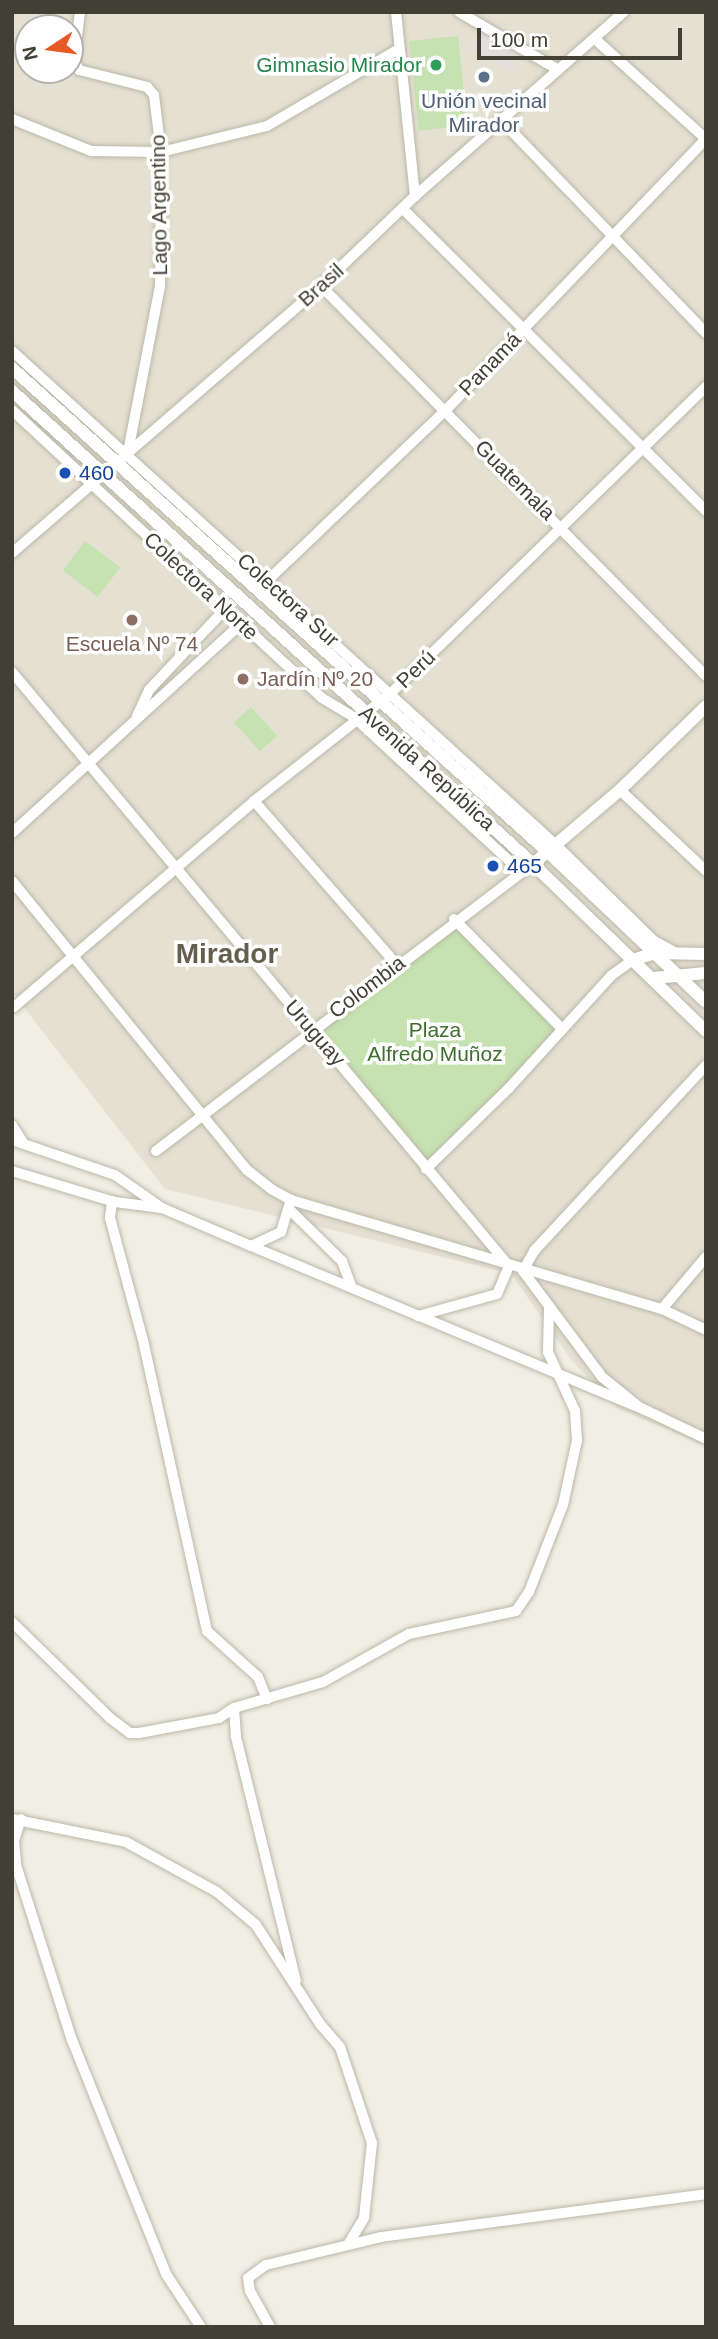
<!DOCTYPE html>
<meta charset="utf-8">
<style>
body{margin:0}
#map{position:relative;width:718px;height:2339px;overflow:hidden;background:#f1eee4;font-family:Helvetica,sans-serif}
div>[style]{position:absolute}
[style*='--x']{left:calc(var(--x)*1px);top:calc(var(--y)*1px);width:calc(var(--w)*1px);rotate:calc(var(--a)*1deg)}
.residential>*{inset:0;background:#e4e1d3}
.green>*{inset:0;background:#c5e2b0;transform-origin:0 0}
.parking>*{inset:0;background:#e2e0dc}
.roads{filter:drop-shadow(0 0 2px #bbb7a8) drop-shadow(0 0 2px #bbb7a8)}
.minor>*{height:10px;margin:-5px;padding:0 5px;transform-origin:5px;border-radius:5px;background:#fff}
.tertiary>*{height:12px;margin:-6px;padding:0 6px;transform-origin:6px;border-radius:6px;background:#fff}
.dots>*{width:19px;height:19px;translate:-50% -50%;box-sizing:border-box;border:4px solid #fff;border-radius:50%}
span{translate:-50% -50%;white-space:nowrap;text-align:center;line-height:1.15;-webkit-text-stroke:7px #fff;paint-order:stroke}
.leisure-label{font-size:21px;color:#27864d}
.right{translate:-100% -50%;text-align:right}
.service-label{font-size:21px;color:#4e5e75}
.street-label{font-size:21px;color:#423f35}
.transit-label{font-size:21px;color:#164399}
.left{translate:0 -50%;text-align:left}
.education-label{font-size:21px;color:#785e54}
.park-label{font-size:21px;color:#3e6e2e}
.district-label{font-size:28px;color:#645e4d;font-weight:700}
.frame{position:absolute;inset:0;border:14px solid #423f35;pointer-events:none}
.north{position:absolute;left:14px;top:14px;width:70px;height:70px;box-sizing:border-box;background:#fff;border:2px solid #b3b2ae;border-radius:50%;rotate:257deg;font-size:19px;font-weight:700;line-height:28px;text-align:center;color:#423f35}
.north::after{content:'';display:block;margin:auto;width:24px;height:32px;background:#e75a25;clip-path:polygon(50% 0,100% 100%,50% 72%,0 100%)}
.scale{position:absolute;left:477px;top:28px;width:205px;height:32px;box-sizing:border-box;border:4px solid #423f35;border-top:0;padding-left:9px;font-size:21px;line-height:24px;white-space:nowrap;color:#423f35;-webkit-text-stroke:5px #fff;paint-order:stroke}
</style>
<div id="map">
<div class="residential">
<i style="clip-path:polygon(evenodd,12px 12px,706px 12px,706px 1446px,617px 1408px,573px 1362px,511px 1274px,165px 1189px,12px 992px,12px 12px,28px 28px,70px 28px,70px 70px,28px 70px,28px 28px)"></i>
</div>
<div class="green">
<i style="left:458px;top:36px;width:90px;height:49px;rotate:84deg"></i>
<i style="left:85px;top:541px;width:44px;height:37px;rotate:37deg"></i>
<i style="left:251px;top:707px;width:39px;height:23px;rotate:48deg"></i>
<i style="clip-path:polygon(454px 919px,562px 1029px,426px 1169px,312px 1028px)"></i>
</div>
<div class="parking">
<i style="clip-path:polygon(480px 25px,524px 50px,514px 72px,470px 50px)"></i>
</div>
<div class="roads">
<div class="minor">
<i style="--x:80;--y:12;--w:48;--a:97.1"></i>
<i style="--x:74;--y:60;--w:11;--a:63"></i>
<i style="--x:79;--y:70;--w:70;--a:14"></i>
<i style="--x:147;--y:87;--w:11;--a:49"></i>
<i style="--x:154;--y:95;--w:57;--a:83"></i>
<i style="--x:161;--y:152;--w:134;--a:90.4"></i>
<i style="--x:160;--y:286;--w:169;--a:100.9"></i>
<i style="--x:396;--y:12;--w:185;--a:84.1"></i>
<i style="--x:459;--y:12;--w:113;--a:30.2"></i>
<i style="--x:595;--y:39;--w:149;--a:42"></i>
<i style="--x:12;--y:119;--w:85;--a:22.1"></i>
<i style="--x:91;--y:151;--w:70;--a:0.8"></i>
<i style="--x:161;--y:152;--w:109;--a:-13.8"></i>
<i style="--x:267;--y:126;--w:153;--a:-30.3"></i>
<i style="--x:500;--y:119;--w:297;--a:46.1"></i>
<i style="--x:403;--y:209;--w:428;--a:44.9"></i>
<i style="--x:321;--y:286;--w:548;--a:45.37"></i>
<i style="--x:12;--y:351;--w:735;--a:42.24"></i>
<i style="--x:556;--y:845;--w:137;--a:44.4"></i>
<i style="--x:654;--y:941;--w:21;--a:28"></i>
<i style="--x:12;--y:410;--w:423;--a:42.9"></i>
<i style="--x:322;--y:698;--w:39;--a:31"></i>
<i style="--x:355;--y:718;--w:224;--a:42.8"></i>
<i style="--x:12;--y:553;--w:408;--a:-40.8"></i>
<i style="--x:321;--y:286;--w:130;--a:-43.8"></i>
<i style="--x:415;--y:196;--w:278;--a:-41.4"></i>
<i style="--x:267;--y:581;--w:245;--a:-43.7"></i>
<i style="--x:444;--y:412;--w:378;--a:-46.2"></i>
<i style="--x:12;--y:672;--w:774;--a:50.08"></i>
<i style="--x:509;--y:1266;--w:30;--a:113"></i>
<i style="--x:497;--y:1294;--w:82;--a:164.4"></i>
<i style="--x:137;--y:716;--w:29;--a:-65"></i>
<i style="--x:149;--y:690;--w:111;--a:-46.8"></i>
<i style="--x:620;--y:790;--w:118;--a:43.3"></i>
<i style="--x:254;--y:801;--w:218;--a:48.9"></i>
<i style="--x:12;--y:833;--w:311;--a:-42.4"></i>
<i style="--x:12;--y:881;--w:372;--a:50.9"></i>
<i style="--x:247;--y:1170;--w:31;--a:38"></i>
<i style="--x:271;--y:1189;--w:23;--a:29"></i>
<i style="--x:291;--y:1200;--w:387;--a:16.4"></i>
<i style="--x:662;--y:1309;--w:49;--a:25.5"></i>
<i style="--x:454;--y:919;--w:154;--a:45.5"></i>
<i style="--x:14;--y:1007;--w:316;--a:-40.6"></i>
<i style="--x:254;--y:801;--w:173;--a:-38.2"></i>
<i style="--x:390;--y:694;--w:441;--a:-44.2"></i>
<i style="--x:12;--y:1125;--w:22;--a:58"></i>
<i style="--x:12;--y:1140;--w:109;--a:18.8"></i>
<i style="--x:115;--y:1175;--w:57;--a:35.1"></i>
<i style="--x:156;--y:1151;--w:474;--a:-37.3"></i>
<i style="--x:426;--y:1169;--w:116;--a:-44.3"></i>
<i style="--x:509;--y:1088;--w:153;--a:-47.7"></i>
<i style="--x:612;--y:975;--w:26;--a:-36"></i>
<i style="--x:12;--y:1171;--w:108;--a:16.8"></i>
<i style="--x:115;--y:1202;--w:47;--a:7.3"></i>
<i style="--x:162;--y:1208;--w:97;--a:23.1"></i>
<i style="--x:251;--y:1246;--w:33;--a:-25"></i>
<i style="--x:281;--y:1232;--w:34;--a:-73"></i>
<i style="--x:112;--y:1201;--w:17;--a:97"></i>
<i style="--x:110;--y:1218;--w:126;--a:74.9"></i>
<i style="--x:143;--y:1340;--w:298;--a:77.6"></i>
<i style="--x:207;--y:1631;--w:69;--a:42"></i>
<i style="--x:258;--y:1677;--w:24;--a:68"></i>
<i style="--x:289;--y:1209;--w:74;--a:44.5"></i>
<i style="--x:342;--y:1261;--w:27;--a:70"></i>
<i style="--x:251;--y:1246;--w:431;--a:22.6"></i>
<i style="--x:523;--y:1271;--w:23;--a:-61"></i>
<i style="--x:534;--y:1251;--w:253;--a:-47.2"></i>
<i style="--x:523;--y:1271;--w:132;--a:53.3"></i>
<i style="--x:602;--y:1377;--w:48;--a:39"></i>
<i style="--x:639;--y:1407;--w:74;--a:25.5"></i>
<i style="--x:662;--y:1309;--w:68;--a:-49.8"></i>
<i style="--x:12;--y:1622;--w:137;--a:44.4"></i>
<i style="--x:110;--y:1718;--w:25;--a:37"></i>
<i style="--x:130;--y:1733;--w:9;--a:0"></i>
<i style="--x:139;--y:1733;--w:81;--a:-10.6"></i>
<i style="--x:219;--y:1718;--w:18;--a:-34"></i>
<i style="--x:234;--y:1708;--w:93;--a:-16.3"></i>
<i style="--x:323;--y:1682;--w:98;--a:-29.2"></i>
<i style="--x:409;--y:1634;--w:109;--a:-12.1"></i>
<i style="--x:516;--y:1611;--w:23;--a:-56"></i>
<i style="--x:529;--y:1592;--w:93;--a:-68.7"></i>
<i style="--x:563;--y:1505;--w:66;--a:-77.8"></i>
<i style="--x:577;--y:1440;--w:29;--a:-94"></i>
<i style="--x:575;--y:1411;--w:65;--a:-114.6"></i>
<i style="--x:548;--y:1352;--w:43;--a:-88.7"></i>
<i style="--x:234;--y:1708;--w:29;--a:86"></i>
<i style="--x:236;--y:1737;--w:251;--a:76.2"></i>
<i style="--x:12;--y:1819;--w:116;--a:11.4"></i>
<i style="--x:126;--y:1842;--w:104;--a:28.8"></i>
<i style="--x:217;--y:1892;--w:51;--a:40.2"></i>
<i style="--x:256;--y:1925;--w:118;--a:57.1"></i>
<i style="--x:320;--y:2024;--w:30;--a:49"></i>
<i style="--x:340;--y:2047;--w:101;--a:71.6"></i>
<i style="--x:372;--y:2143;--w:75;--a:96.1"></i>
<i style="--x:364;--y:2218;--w:31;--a:121"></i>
<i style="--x:21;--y:1819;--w:22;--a:108"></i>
<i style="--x:14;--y:1840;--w:25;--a:85"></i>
<i style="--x:16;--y:1865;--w:184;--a:72.3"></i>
<i style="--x:72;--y:2040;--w:252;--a:68.1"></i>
<i style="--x:166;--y:2274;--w:64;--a:56.6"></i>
<i style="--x:270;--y:2327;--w:41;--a:-119.1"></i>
<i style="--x:250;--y:2291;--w:13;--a:-99"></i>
<i style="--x:248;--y:2278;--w:22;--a:-36"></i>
<i style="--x:266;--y:2265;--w:118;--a:-13.7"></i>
<i style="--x:381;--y:2237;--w:328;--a:-7.5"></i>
</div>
<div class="tertiary">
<i style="--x:12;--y:368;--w:724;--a:42.09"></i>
<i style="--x:549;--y:853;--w:216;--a:43.5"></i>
<i style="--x:12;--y:391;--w:704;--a:42.24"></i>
<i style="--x:533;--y:864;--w:240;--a:44"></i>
<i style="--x:533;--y:864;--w:114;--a:-40.4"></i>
<i style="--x:620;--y:790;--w:120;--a:-44.3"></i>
<i style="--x:633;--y:960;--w:22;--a:-18"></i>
<i style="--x:654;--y:953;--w:52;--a:1.1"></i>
<i style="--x:654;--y:978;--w:52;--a:-5.5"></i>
</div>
</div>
<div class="dots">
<i style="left:436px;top:65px;background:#2e9e5b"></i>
<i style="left:484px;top:77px;background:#5c6f8a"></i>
<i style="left:65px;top:473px;background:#1a4fb4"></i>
<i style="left:132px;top:620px;background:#8d6e63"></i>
<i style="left:243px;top:679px;background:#8d6e63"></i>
<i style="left:493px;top:866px;background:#1a4fb4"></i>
</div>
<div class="leisure-label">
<span class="right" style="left:422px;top:65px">Gimnasio Mirador</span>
</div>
<div class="service-label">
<span style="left:484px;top:113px">Unión vecinal<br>Mirador</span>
</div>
<div class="street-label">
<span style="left:159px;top:205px;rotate:-91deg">Lago Argentino</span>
<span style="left:321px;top:285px;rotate:-42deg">Brasil</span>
<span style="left:490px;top:364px;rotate:-46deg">Panamá</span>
<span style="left:515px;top:480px;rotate:45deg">Guatemala</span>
<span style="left:201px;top:586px;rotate:43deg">Colectora Norte</span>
<span style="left:288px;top:600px;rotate:42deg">Colectora Sur</span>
<span style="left:416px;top:669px;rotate:-44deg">Perú</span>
<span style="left:427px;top:768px;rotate:42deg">Avenida República</span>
<span style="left:367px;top:987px;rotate:-37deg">Colombia</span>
<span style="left:315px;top:1033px;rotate:49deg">Uruguay</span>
</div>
<div class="transit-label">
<span class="left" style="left:79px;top:473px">460</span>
<span class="left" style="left:507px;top:866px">465</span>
</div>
<div class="education-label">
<span style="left:132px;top:644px">Escuela Nº 74</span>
<span class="left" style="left:257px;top:679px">Jardín Nº 20</span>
</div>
<div class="park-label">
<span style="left:435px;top:1042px">Plaza<br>Alfredo Muñoz</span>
</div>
<div class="district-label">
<span style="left:227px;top:954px">Mirador</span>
</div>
<div class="frame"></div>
<div class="north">N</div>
<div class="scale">100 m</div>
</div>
